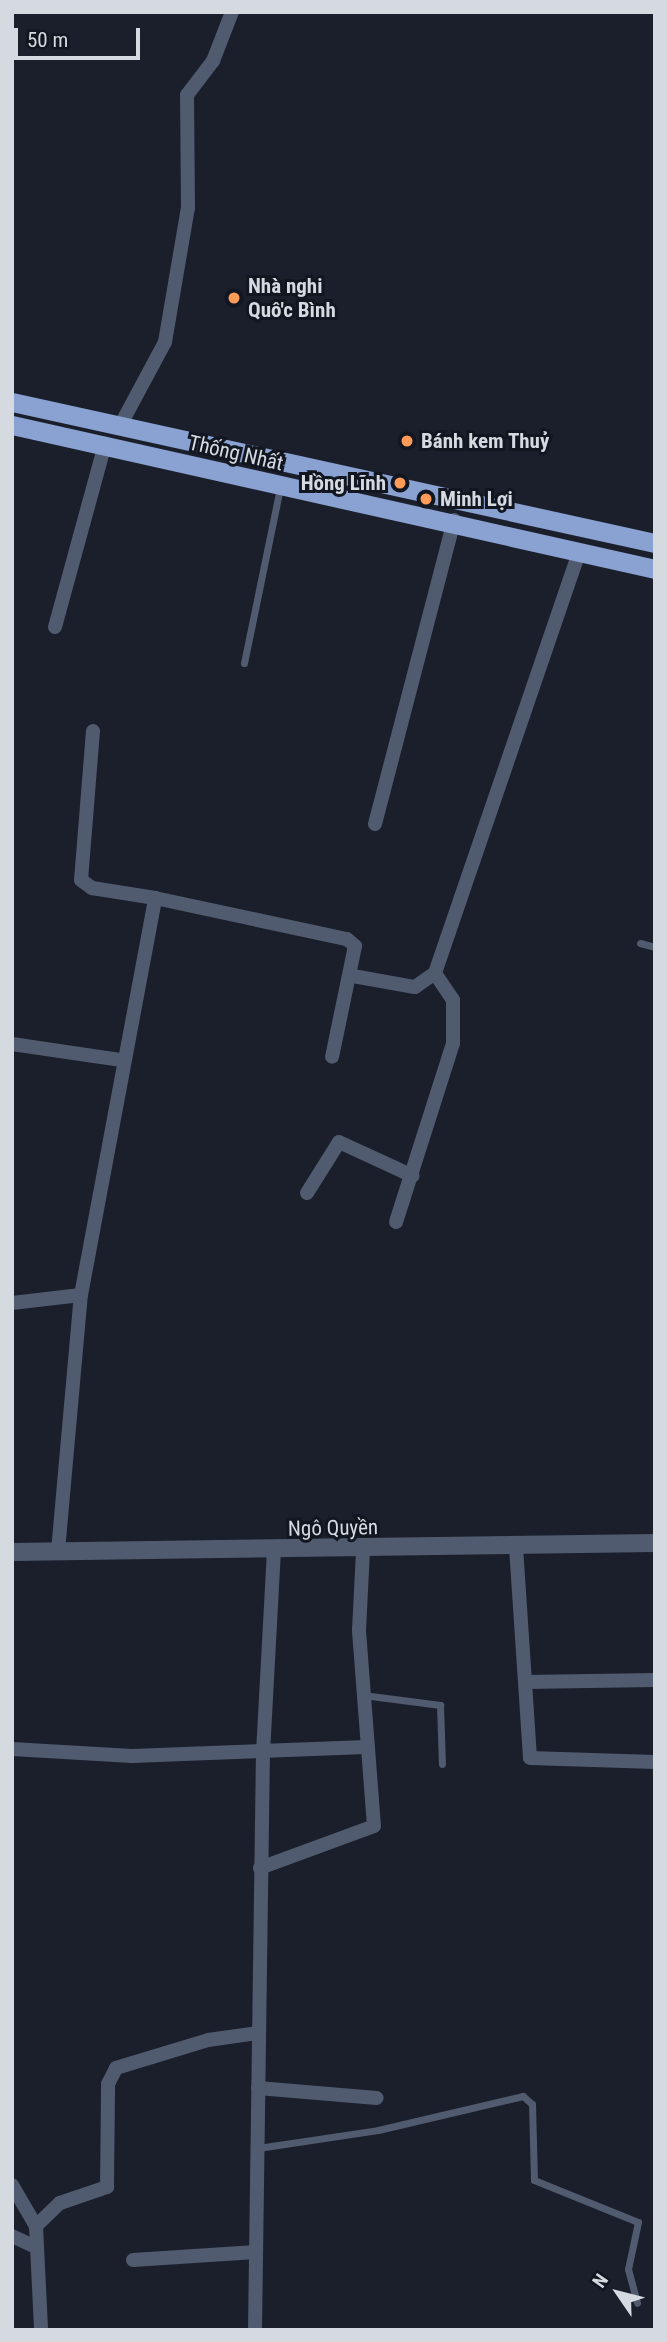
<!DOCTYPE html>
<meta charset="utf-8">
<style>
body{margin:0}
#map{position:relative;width:667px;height:2342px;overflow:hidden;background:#1a1f2b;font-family:"Roboto Condensed",sans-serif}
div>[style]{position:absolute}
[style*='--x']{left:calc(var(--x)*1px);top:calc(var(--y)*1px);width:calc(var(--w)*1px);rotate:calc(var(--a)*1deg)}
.service>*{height:7px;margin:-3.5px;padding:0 3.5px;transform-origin:3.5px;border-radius:3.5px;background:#505b70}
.minor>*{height:14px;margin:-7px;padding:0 7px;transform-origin:7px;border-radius:7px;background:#505b70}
.tertiary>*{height:18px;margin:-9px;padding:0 9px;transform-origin:9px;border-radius:9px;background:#505b70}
.trunk>*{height:19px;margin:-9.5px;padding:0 9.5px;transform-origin:9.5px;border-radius:9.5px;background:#8aa2d2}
.dots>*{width:19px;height:19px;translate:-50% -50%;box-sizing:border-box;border:4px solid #111621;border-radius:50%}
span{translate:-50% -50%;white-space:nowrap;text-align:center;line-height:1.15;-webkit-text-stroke:6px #111621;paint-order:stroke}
.poi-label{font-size:21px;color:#d5dae1;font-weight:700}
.left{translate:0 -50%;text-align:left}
.right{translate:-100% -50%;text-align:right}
.street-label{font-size:21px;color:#d5dae1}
.frame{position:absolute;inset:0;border:14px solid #d5dae1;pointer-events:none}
.north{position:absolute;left:583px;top:2258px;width:70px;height:70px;-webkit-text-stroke:5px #111621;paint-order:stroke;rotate:305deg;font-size:19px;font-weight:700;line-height:28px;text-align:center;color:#d5dae1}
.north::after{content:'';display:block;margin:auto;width:24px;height:32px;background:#d5dae1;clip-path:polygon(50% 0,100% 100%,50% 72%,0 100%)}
.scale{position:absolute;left:14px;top:28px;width:126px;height:32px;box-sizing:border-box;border:4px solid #d5dae1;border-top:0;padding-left:9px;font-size:21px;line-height:24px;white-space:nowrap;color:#d5dae1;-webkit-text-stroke:5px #111621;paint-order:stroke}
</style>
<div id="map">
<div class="service">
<i style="--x:244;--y:663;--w:180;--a:-78.4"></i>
<i style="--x:640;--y:943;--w:16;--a:15"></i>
<i style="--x:363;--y:1695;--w:78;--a:7.4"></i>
<i style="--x:440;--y:1705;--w:59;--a:88.1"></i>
<i style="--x:258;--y:2148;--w:121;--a:-8.5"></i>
<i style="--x:378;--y:2130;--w:149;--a:-13.2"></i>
<i style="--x:523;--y:2096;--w:12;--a:42"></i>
<i style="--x:532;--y:2104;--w:76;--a:88.5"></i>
<i style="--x:534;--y:2180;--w:112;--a:22"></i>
<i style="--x:638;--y:2222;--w:48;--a:102"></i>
<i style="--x:628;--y:2269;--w:35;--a:75"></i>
</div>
<div class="minor">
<i style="--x:120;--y:426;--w:95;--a:-61.8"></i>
<i style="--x:165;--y:342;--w:136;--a:-80.3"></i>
<i style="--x:188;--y:208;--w:113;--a:-90.5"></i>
<i style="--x:187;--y:95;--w:43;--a:-52.6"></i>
<i style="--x:213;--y:61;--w:53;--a:-68.8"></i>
<i style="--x:55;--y:627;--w:190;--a:-74.7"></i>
<i style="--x:93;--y:731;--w:149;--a:94.6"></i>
<i style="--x:81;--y:880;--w:14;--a:36"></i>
<i style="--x:92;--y:888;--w:64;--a:9"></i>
<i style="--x:375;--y:824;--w:314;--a:-75.4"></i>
<i style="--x:353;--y:976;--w:63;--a:10.1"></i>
<i style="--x:415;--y:987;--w:24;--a:-35"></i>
<i style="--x:435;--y:973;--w:444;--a:-71.1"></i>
<i style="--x:12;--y:1044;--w:109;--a:8.4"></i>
<i style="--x:307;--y:1193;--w:60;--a:-57.9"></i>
<i style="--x:339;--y:1142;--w:81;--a:24.7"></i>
<i style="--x:396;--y:1222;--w:188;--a:-72.3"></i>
<i style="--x:453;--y:1043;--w:43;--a:-90"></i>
<i style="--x:453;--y:1000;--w:32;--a:-124"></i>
<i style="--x:12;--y:1303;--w:69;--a:-6.6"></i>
<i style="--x:516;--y:1547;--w:211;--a:86.2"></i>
<i style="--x:530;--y:1758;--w:125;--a:1.8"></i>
<i style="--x:58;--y:1551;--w:257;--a:-84.9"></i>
<i style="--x:81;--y:1295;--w:404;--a:-79.4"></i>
<i style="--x:155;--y:898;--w:196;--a:12.1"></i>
<i style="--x:347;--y:939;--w:11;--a:41"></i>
<i style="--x:355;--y:946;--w:113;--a:101.7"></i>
<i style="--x:525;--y:1682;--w:130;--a:-0.9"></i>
<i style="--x:12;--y:1749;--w:120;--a:3.3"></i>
<i style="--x:132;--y:1756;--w:234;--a:-2.2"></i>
<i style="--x:260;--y:1868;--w:121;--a:-20.2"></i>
<i style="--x:374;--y:1826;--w:197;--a:-94.4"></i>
<i style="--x:359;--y:1630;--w:80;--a:-87.1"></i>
<i style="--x:258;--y:2088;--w:119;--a:4.8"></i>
<i style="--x:12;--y:2185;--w:48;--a:59.7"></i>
<i style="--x:36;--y:2226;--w:104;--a:87.2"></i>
<i style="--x:36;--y:2226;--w:33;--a:-44"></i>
<i style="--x:60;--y:2203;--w:50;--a:-18.8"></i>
<i style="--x:107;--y:2187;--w:103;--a:-89.4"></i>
<i style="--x:108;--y:2084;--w:18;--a:-63"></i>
<i style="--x:116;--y:2068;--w:96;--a:-16.9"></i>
<i style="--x:208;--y:2040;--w:50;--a:-8"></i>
<i style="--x:12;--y:2236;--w:26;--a:25"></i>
<i style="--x:133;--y:2260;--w:123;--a:-3.7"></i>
<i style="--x:255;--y:2330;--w:577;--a:-89.21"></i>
<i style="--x:263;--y:1753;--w:202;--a:-86.9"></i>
</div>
<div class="tertiary">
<i style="--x:12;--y:1552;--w:643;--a:-0.8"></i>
</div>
<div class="trunk">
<i style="--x:12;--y:402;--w:658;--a:12.37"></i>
<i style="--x:12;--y:425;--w:659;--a:12.62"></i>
</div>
<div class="dots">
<i style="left:234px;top:298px;background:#fe9b58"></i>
<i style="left:407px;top:441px;background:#fe9b58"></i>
<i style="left:400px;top:483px;background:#fe9b58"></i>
<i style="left:426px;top:499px;background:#fe9b58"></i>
</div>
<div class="poi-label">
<span class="left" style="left:248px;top:298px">Nhà nghi<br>Quô'c Bình</span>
<span class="left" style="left:421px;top:441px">Bánh kem Thuỷ</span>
<span class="right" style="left:386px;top:483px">Hồng Lĩnh</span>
<span class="left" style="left:440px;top:499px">Minh Lợi</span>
</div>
<div class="street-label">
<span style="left:236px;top:453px;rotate:13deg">Thống Nhất</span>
<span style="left:333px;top:1528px;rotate:-1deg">Ngô Quyền</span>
</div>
<div class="frame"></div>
<div class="north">N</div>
<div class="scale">50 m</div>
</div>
